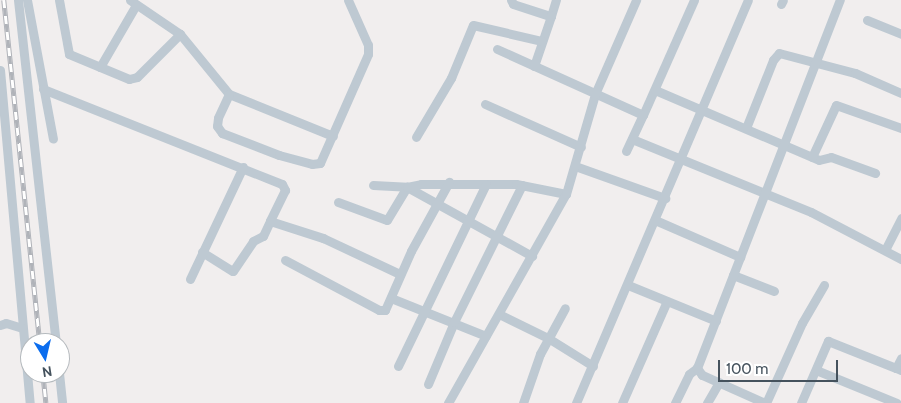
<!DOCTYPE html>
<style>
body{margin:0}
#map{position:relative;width:901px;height:403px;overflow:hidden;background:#f1eeee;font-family:Cabin,sans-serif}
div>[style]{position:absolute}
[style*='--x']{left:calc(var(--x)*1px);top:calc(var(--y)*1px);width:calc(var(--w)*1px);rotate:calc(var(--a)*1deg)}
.minor>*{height:9px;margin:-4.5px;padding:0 4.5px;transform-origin:4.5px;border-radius:4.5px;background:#bec9d2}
.rail>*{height:4.5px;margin-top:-2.25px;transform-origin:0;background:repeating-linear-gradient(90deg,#fff 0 8px,#b0b3b9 0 16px);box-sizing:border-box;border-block:1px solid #b0b3b9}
span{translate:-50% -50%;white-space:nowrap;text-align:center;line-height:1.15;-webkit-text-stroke:4.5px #fff;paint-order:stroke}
.north{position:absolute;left:20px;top:333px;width:50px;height:50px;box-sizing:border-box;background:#fff;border:1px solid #b5babe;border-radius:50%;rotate:171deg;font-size:14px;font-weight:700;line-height:20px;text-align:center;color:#45525d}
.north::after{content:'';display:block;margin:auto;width:18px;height:22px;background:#0b6dee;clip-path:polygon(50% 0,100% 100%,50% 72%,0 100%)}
.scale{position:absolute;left:718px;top:360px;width:120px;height:22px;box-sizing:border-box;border:2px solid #45525d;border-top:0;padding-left:6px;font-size:15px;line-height:18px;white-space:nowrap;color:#45525d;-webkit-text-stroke:4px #fff;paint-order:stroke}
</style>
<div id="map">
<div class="minor">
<i style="--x:18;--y:0;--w:345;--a:83.7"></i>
<i style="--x:27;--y:0;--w:141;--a:79.4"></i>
<i style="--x:59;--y:0;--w:55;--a:79.5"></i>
<i style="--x:69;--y:54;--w:65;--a:22.6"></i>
<i style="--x:129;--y:79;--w:8;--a:-14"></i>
<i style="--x:137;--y:77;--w:61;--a:-45"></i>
<i style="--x:130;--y:0;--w:60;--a:34.2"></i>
<i style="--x:180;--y:34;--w:77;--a:50.8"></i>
<i style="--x:229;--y:94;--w:112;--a:22"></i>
<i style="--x:511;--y:0;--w:4;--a:63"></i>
<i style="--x:513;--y:4;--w:40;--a:18"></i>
<i style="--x:551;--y:16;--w:17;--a:-73"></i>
<i style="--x:781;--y:4;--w:4;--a:-63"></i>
<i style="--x:867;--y:20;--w:37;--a:22"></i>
<i style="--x:497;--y:49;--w:160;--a:24.3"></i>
<i style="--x:643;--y:115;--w:126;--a:-66.1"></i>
<i style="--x:534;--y:66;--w:53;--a:-71.2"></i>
<i style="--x:100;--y:67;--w:72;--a:-59.9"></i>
<i style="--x:0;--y:70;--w:334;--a:84.9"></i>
<i style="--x:43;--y:89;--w:257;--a:21.7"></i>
<i style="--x:282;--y:184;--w:7;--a:63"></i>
<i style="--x:285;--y:190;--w:34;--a:116"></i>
<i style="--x:270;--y:221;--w:56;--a:17.8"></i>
<i style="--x:323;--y:238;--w:85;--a:25.1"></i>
<i style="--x:655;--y:90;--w:178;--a:23.1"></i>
<i style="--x:819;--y:160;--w:12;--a:-14"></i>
<i style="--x:831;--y:157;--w:47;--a:20"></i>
<i style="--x:229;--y:94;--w:26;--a:115"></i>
<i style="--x:218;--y:118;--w:8;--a:97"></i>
<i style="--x:217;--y:126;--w:9;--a:54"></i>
<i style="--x:222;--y:133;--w:61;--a:21.1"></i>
<i style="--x:279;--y:155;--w:34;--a:15"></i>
<i style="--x:312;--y:164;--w:8;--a:-7"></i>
<i style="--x:320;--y:163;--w:119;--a:-66.2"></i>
<i style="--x:368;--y:54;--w:9;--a:-90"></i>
<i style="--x:368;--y:45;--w:49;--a:-114"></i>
<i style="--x:485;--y:104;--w:105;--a:24.1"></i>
<i style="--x:746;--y:128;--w:73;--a:-68.3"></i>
<i style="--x:773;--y:60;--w:9;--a:-49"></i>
<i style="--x:779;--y:53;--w:79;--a:14.7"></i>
<i style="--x:855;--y:73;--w:50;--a:23.5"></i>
<i style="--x:416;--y:137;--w:69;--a:-59.3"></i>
<i style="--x:451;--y:78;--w:57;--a:-67.5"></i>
<i style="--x:473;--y:25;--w:71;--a:13.1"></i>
<i style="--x:632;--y:139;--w:193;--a:22.2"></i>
<i style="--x:811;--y:212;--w:102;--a:27.6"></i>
<i style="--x:626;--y:151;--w:40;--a:-65"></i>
<i style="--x:812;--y:157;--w:57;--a:-65.2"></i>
<i style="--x:836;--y:105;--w:69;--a:19.5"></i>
<i style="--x:575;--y:166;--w:96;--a:19.6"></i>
<i style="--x:373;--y:185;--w:34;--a:3"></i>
<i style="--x:407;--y:187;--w:143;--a:28.9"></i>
<i style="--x:338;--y:202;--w:52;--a:20.2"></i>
<i style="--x:387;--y:220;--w:39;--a:-59"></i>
<i style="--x:407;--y:187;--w:14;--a:-12"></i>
<i style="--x:421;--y:184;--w:95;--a:0"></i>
<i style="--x:516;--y:184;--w:51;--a:11.3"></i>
<i style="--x:655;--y:220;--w:93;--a:23.5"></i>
<i style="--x:885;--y:250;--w:36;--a:-63"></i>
<i style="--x:202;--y:252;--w:36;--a:32"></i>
<i style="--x:233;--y:271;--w:36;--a:-56"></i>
<i style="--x:253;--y:241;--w:11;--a:-27"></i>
<i style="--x:263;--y:236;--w:17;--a:-65"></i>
<i style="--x:285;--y:260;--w:106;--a:28"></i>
<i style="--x:379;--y:310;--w:6;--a:0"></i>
<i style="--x:385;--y:310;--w:64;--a:-66.2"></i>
<i style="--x:411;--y:251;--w:79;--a:-61.2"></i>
<i style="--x:733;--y:275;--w:44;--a:21.3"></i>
<i style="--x:190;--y:279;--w:124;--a:-64.7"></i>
<i style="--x:628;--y:285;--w:95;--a:22.2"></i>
<i style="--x:391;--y:298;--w:102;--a:21.8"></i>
<i style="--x:499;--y:314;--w:55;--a:26.1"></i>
<i style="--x:548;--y:338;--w:53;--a:31.9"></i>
<i style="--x:0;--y:325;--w:6;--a:-18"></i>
<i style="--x:6;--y:323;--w:17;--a:17"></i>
<i style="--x:398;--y:366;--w:202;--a:-64.2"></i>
<i style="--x:816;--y:370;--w:87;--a:22.2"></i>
<i style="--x:901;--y:370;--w:5;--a:-158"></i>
<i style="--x:896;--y:368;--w:11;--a:-63"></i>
<i style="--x:59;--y:373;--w:30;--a:84"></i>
<i style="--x:428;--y:384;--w:67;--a:-67.2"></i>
<i style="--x:454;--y:322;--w:153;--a:-63.6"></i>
<i style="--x:448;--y:403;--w:240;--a:-60.6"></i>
<i style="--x:566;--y:194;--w:104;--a:-73.8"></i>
<i style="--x:595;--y:94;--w:103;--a:-66.4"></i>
<i style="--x:523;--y:403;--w:52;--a:-70.9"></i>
<i style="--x:540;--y:354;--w:52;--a:-61.5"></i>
<i style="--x:576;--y:403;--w:438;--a:-66.9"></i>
<i style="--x:622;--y:403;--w:111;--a:-66.2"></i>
<i style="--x:675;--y:403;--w:32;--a:-64"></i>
<i style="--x:689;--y:374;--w:10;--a:-37"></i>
<i style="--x:707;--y:403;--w:24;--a:-60"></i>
<i style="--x:765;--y:403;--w:69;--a:-156"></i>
<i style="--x:702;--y:375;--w:9;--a:-126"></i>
<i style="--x:697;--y:368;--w:395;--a:-68.8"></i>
<i style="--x:766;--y:403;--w:88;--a:-65.8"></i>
<i style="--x:802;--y:323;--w:44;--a:-59.9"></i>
<i style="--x:801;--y:403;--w:68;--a:-66.5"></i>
<i style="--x:828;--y:341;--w:73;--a:21.7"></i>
</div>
<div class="rail">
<i style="--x:4;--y:0;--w:345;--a:84"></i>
<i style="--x:43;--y:373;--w:30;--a:84"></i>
</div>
<div class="north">N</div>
<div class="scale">100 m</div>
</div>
